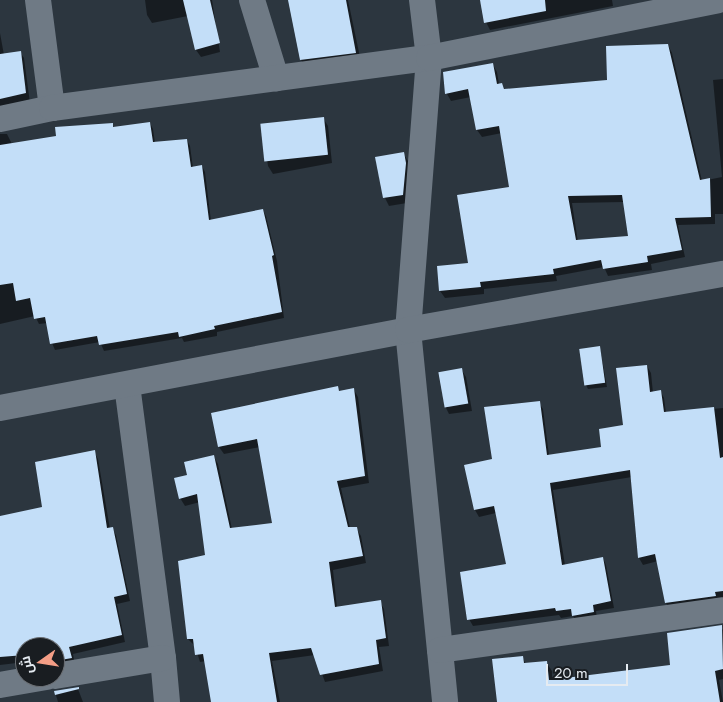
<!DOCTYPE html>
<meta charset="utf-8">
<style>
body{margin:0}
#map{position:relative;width:723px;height:702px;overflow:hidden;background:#2c363f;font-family:Jost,Cairo,sans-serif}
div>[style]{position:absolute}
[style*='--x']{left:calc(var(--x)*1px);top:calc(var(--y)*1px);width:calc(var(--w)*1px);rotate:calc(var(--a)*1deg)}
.shadow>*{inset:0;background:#0007}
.building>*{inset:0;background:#c3def8;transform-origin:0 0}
.street>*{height:26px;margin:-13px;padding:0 13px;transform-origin:13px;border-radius:13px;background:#6f7a85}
span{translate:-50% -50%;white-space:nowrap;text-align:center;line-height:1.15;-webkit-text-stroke:5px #191d21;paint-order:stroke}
.north{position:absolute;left:15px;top:637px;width:50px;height:50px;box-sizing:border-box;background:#191d21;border:1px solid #6b6f74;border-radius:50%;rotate:257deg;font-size:14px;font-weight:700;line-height:20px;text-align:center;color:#e5ebf1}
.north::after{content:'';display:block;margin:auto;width:18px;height:22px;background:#f49e86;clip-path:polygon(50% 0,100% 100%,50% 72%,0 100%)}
.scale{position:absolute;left:546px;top:664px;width:82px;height:22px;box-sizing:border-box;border:2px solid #e5ebf1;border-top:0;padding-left:6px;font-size:15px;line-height:18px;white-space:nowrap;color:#e5ebf1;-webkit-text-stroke:4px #191d21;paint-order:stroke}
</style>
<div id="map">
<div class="shadow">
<i style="clip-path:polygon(145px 0,212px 0,220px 52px,201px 57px,196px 50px,188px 16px,152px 23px,147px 15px)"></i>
<i style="clip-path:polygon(290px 0,348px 0,361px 62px,307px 69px,301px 60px)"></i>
<i style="clip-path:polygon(481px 0,612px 0,613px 6px,490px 30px,486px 22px)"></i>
<i style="clip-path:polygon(0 33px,4px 55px,20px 52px,24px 58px,30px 103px,0 111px)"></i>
<i style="clip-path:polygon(evenodd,668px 45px,672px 53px,702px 181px,722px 177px,713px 80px,723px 79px,723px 214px,715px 214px,715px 224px,678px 225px,685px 257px,651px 264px,652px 270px,608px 276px,604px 267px,556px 276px,557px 281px,484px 289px,484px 294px,445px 298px,440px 291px,470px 264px,510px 188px,502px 133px,482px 137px,477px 130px,471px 97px,451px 101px,447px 94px,444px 73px,493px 65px,497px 72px,499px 84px,502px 84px,505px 90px,608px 81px,668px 45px,624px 202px,630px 237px,578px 242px,572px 203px,624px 202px)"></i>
<i style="clip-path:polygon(323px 118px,328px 126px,332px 163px,273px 174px,268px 166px,262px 127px)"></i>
<i style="clip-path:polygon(150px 123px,153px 129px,155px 143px,187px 140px,190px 146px,193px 168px,202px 166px,205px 172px,211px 221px,263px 210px,266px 216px,277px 261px,284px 318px,217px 332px,217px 336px,184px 342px,182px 338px,104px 351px,100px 342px,55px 350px,52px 343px,48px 323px,39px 324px,35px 316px,0 324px,0 134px,7px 134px,12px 144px,57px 137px,112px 124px,114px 128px)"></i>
<i style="clip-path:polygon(403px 153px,408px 161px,410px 173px,407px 203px,389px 206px,385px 198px,376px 158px)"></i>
<i style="clip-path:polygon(600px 348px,607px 387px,588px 389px,586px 385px)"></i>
<i style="clip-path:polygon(647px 366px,651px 373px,653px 393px,661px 392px,664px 398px,666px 413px,723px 408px,723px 601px,670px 609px,666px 603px,658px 561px,643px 565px,639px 558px,632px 477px,553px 490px,565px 565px,603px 558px,606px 565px,614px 608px,596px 611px,597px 619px,577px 622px,573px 616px,561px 618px,559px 615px,473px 626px,469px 619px,508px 565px,496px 513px,479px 517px,475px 510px,466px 466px,493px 460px,539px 403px,543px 409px,549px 455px,603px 448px,624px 426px)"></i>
<i style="clip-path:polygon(461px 369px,466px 377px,472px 411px,449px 414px,445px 406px)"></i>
<i style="clip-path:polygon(337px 388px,340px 392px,354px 390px,358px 397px,369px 483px,341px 488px,350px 528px,356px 528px,361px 536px,366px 563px,333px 570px,337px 608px,380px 602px,384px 609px,389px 646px,379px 647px,383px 671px,325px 682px,315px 655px,272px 661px,280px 702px,213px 702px,206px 661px,200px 662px,195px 646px,188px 639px,179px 562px,207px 556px,200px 502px,185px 506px,180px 498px,188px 476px,214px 457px,218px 464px,232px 529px,274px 524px,260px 447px,224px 454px,219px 447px)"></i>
<i style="clip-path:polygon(94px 452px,98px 459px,110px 529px,112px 528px,116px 535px,130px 601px,117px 604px,125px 642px,73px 654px,75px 665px,55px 669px,55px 647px,25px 647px,25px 662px,0 665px,0 517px,44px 508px)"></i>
<i style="clip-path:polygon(721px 627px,723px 630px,723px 679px,719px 680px,723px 702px,498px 702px,522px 657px,526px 664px,546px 662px,552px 671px,552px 681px,671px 666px)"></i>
<i style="clip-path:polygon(78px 689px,83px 702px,58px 702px,55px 692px)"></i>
</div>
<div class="building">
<i style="clip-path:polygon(183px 0,210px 0,220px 43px,195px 50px)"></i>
<i style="clip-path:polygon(288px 0,346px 0,356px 53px,300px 60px)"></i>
<i style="clip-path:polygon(480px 0,545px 0,546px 11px,484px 23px)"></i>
<i style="clip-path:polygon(evenodd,668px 44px,700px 180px,710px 178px,711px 217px,675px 218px,682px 250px,647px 256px,648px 262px,603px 269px,601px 260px,553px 269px,554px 274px,480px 282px,481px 287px,439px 291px,437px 266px,468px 263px,457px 195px,509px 187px,499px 126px,476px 130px,468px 89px,445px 94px,443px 72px,493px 63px,497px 84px,502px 83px,504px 89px,607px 80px,606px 46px,668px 44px,622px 195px,628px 236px,576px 240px,568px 196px,622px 195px)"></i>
<i style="clip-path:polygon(21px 51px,26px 93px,0 99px,0 54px)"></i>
<i style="left:324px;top:117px;width:38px;height:64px;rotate:84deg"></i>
<i style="clip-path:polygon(150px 122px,153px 142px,187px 139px,191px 167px,202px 165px,209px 220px,263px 209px,274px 255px,272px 256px,282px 312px,214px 326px,215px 329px,179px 337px,178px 332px,99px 345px,97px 336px,50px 344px,45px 317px,34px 319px,30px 298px,16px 301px,13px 283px,0 285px,0 145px,56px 136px,55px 127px,113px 123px,113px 127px)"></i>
<i style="clip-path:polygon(404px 152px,406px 163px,403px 195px,383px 198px,375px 157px)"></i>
<i style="left:600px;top:346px;width:37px;height:21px;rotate:82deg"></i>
<i style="clip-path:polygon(647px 365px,650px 392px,661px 390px,664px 412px,714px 407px,720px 458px,723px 457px,723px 591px,715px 592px,716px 596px,665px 603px,655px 554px,638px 558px,630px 470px,550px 483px,562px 565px,603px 557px,611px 601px,593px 605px,594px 612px,572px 616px,571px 609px,556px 611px,555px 608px,467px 620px,460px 572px,506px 564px,494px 506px,474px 510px,464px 465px,492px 459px,484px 407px,540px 401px,547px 455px,601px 447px,599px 429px,623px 425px,616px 368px)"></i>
<i style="left:462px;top:368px;width:36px;height:24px;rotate:80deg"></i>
<i style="clip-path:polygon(338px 386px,339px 391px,354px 388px,365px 476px,337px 481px,348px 527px,357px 527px,363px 556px,329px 562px,335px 607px,381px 600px,386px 638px,376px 640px,379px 664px,320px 675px,311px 648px,269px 653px,277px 702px,211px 702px,203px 654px,195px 655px,193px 639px,187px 639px,178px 561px,205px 555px,197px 494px,179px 499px,174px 478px,187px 475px,184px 462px,214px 455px,230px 528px,272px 523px,257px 439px,218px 447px,211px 413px)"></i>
<i style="clip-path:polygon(95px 450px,107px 528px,113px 527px,127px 594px,114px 597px,122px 635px,69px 647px,72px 658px,55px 661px,55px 647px,25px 647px,25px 655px,0 657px,0 516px,42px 507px,35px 462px)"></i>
<i style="clip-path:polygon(722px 625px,723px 669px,715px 671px,720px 702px,497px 702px,492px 659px,523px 656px,524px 663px,547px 661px,549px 680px,670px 665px,667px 633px)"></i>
<i style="clip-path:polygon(79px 687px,79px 689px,55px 695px,54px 691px)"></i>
</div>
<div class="street">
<i style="--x:38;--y:0;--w:109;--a:82.6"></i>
<i style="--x:252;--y:0;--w:82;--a:72.9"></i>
<i style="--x:422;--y:0;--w:58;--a:83.1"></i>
<i style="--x:429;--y:58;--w:273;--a:94.4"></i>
<i style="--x:408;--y:330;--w:374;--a:84.3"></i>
<i style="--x:0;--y:119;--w:53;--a:-11.9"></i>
<i style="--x:52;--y:108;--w:380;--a:-7.6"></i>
<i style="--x:429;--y:58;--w:295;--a:-11.3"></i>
<i style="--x:127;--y:385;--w:275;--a:82.5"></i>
<i style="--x:163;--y:658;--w:44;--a:84.8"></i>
<i style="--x:0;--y:408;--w:415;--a:-10.8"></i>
<i style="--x:408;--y:330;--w:320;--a:-10.1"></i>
<i style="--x:440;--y:650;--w:286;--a:-8"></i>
<i style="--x:55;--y:676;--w:109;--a:-9.5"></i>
<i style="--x:0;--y:685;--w:47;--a:-9.9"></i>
</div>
<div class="north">ش</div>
<div class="scale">20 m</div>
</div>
